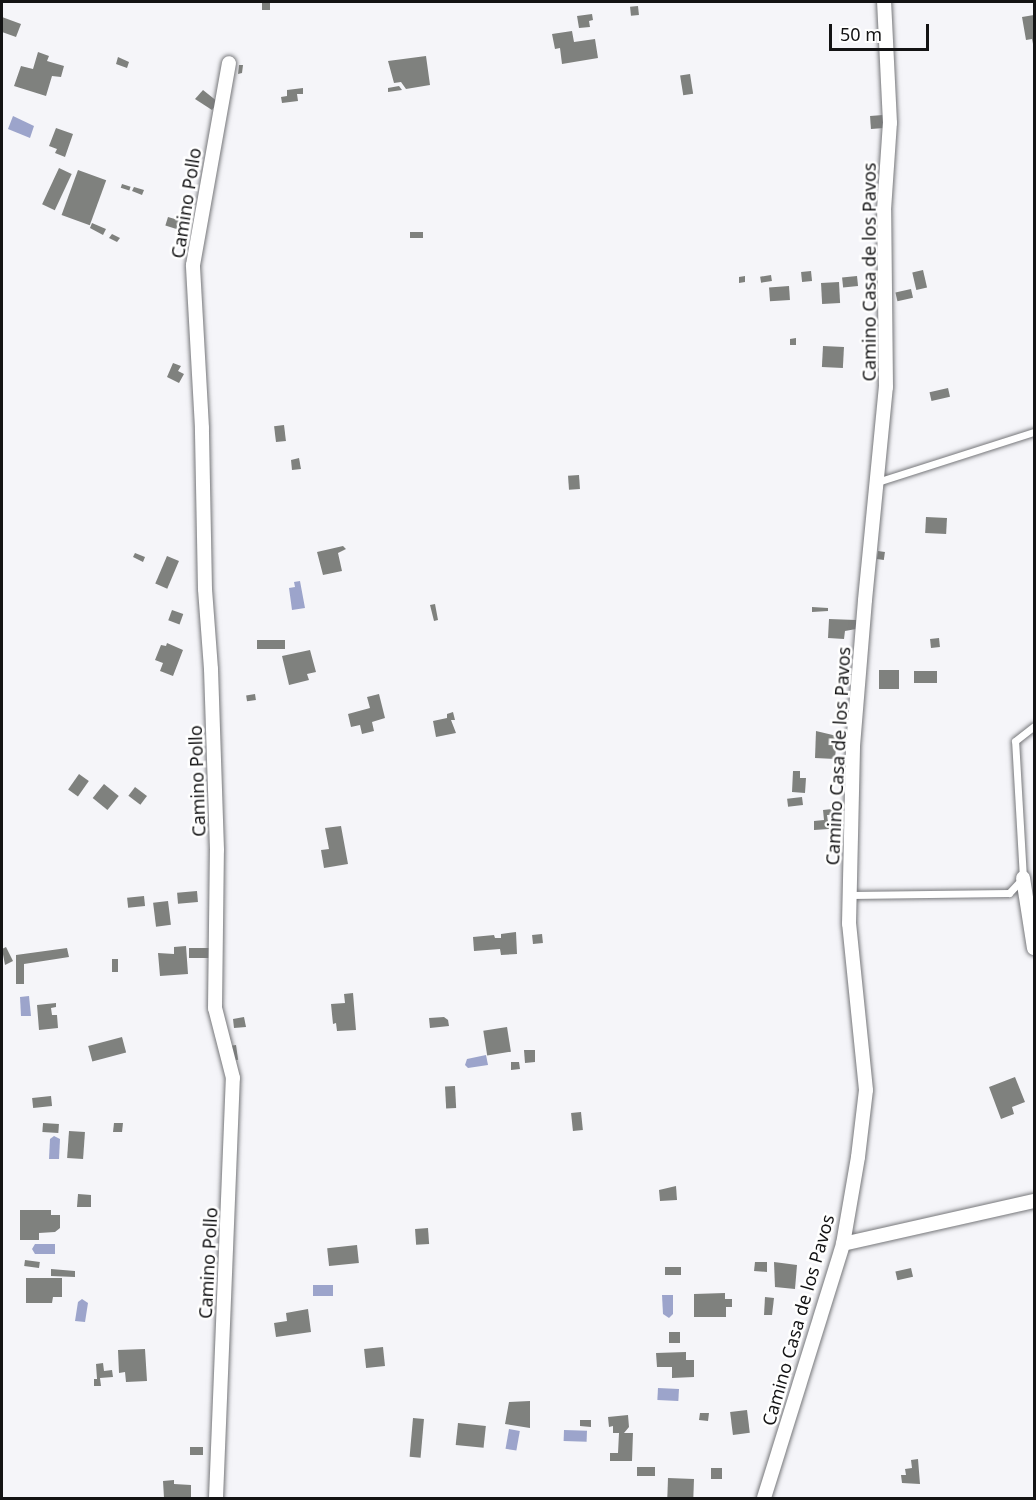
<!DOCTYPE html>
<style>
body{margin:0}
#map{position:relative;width:1036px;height:1500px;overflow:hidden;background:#f5f5f9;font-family:"Noto Sans",sans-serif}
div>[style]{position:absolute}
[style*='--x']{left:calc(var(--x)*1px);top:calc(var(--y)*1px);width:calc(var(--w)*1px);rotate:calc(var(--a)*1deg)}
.water>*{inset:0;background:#9ca4cb;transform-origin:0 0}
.building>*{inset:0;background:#7f817e;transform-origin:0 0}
.roads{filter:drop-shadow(0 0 2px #76777a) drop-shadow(0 0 2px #76777a)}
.service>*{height:7px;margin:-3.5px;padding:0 3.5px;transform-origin:3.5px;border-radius:3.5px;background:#fff}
.minor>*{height:14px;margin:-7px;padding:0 7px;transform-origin:7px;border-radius:7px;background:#fff}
span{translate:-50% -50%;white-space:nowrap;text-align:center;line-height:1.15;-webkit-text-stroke:5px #fff;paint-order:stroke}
.street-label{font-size:18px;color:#131314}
.frame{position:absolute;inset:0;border:3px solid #131314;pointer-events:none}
.scale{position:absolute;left:829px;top:24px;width:100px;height:27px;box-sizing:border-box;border:3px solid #131314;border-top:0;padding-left:8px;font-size:18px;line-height:21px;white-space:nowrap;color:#131314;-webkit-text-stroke:4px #fff;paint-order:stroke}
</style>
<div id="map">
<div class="water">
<i style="clip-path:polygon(13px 116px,34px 126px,30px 138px,8px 129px)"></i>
<i style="clip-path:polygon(300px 581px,305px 608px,292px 610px,289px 588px,295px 587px,294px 582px)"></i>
<i style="clip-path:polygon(29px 996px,31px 1016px,21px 1016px,20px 997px)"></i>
<i style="clip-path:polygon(486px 1055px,488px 1065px,468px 1068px,465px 1065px,467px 1059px)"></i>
<i style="clip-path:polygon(54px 1136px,60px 1139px,59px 1159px,49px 1159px,50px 1139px)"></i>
<i style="clip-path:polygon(35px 1244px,55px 1244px,55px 1254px,35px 1254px,32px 1249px)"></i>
<i style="left:333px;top:1285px;width:11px;height:20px;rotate:90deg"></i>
<i style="clip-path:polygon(662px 1295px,673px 1295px,673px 1314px,669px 1318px,663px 1314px)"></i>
<i style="clip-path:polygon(82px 1299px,88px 1303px,85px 1322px,75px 1321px,78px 1302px)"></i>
<i style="left:658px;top:1388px;width:21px;height:12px;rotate:3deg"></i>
<i style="left:509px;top:1429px;width:11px;height:20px;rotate:10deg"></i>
<i style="left:564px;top:1430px;width:23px;height:11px;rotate:2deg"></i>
</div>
<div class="building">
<i style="left:262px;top:2px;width:8px;height:8px"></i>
<i style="left:638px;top:6px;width:9px;height:8px;rotate:84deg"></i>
<i style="clip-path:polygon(592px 14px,593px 20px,589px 21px,590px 27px,579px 28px,577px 16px)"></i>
<i style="clip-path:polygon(1034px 15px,1034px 44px,1033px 44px,1032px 39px,1026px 40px,1022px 17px)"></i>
<i style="clip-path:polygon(2px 17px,21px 24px,16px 37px,2px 32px)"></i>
<i style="clip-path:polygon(572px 31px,574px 42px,595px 39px,598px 58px,562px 64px,560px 48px,555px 49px,552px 34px)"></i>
<i style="clip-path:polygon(38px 52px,49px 56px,47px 61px,64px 66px,61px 77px,52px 76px,46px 96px,14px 86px,21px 66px,33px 69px)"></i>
<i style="clip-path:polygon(426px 56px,430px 85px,406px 89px,401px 82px,394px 83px,388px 61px)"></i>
<i style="clip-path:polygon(118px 57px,129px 62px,127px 68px,116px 64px)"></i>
<i style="clip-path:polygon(239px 65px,243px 65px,242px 73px,238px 74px)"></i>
<i style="left:690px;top:74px;width:20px;height:10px;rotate:81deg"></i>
<i style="clip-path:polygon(399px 86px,402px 90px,388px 92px,388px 88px)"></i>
<i style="clip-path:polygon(303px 88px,303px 94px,297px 94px,298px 101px,282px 103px,281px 97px,287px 96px,287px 90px)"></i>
<i style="clip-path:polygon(203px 90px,218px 102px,212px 110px,195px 99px)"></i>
<i style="left:883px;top:115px;width:13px;height:13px;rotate:86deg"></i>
<i style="clip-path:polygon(56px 128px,73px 134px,65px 157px,55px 153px,57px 149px,49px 146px)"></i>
<i style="left:59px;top:168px;width:14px;height:40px;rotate:25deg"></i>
<i style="left:78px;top:170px;width:30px;height:48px;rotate:20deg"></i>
<i style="left:122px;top:184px;width:9px;height:4px;rotate:18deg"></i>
<i style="clip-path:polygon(134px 187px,144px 190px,142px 195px,132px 191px)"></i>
<i style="left:168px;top:217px;width:14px;height:9px;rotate:17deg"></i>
<i style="clip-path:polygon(92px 223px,106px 229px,103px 235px,90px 228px)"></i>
<i style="left:423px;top:232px;width:6px;height:13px;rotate:90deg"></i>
<i style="clip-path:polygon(112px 234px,120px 238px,117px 242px,109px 238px)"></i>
<i style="left:923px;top:270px;width:18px;height:11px;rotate:77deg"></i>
<i style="left:811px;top:271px;width:10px;height:10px;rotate:84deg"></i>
<i style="left:771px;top:275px;width:6px;height:11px;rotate:81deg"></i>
<i style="clip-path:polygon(745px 276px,745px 282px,739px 283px,739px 277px)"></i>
<i style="left:857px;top:276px;width:10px;height:15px;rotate:84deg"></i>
<i style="left:839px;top:282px;width:21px;height:18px;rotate:87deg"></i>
<i style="left:789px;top:286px;width:14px;height:20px;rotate:86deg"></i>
<i style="left:911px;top:289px;width:9px;height:16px;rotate:77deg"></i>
<i style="clip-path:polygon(796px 338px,796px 345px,790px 345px,790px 339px)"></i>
<i style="left:823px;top:346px;width:21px;height:21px;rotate:3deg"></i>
<i style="clip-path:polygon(173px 363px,181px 366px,178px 371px,184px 374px,179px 383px,167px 377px)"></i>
<i style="left:948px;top:388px;width:9px;height:19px;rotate:77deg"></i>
<i style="left:284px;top:425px;width:16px;height:10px;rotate:83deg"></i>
<i style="clip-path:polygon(299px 458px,301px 469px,292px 470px,291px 460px)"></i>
<i style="left:579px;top:475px;width:14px;height:11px;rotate:86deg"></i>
<i style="left:926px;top:517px;width:21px;height:16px;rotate:3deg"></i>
<i style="clip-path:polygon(343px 546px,346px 549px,338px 553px,342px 571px,323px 575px,317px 552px)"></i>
<i style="left:878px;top:551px;width:7px;height:8px;rotate:8deg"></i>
<i style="clip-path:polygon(135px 553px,145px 557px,143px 562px,133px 557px)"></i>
<i style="left:167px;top:556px;width:13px;height:30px;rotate:23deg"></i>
<i style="clip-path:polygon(435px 604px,438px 620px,434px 621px,430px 605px)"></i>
<i style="clip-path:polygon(812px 607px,828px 608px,828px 611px,812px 612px)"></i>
<i style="left:172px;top:610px;width:12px;height:11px;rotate:20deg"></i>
<i style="clip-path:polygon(829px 619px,856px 620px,856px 629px,845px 631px,844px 639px,828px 638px)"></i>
<i style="left:939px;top:638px;width:9px;height:9px;rotate:84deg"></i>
<i style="left:257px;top:640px;width:28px;height:9px"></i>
<i style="clip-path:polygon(167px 643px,183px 650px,173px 676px,160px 671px,163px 663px,155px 660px,161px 645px,166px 646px)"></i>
<i style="clip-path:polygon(310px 650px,316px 672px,307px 674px,309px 680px,289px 685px,282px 656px)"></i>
<i style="left:879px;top:670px;width:20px;height:19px"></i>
<i style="left:914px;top:671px;width:23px;height:12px"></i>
<i style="left:255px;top:694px;width:6px;height:9px;rotate:81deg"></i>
<i style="clip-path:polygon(379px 694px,385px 718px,372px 722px,374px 731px,362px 734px,360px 725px,351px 727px,348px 714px,370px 708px,367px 697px)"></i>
<i style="clip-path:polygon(453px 712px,455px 720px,451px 720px,456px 733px,436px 737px,433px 721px,447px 718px,447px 714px)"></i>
<i style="clip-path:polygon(816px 731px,837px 736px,835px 759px,815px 758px)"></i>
<i style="clip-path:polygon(793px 771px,800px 771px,800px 778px,806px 778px,805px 793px,792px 792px)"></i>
<i style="left:79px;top:774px;width:12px;height:19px;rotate:35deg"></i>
<i style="left:104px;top:784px;width:19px;height:18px;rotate:39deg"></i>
<i style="left:135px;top:787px;width:15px;height:11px;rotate:37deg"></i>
<i style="left:802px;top:797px;width:8px;height:15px;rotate:83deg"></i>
<i style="clip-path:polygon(832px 809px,832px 815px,827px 815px,829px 829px,814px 830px,814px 821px,824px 820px,823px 810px)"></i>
<i style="clip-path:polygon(341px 826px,348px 864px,324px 868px,321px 850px,329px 849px,325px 828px)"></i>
<i style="left:197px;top:891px;width:11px;height:20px;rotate:85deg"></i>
<i style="left:144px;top:896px;width:10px;height:17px;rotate:84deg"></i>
<i style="left:168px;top:901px;width:24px;height:15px;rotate:83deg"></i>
<i style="clip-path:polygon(516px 932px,517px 954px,501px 955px,500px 949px,474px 951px,473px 937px,494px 935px,495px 938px,501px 938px,501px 934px)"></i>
<i style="left:542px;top:934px;width:9px;height:10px;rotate:84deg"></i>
<i style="clip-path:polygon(186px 946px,188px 974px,160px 976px,158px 953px,174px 954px,174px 947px)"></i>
<i style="clip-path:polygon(6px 947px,13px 961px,5px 965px,2px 949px)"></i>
<i style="clip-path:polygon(67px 948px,69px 957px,24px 964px,24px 984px,16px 984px,16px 955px)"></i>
<i style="left:189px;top:948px;width:21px;height:10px"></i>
<i style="left:112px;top:959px;width:6px;height:13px"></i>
<i style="clip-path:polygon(353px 993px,356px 1030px,337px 1031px,336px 1023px,333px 1024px,331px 1004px,345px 1003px,344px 994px)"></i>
<i style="clip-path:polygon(56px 1003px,56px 1007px,51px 1008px,52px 1015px,57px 1015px,58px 1028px,39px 1030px,37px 1005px)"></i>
<i style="clip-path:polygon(244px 1017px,246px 1027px,234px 1028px,233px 1019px)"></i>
<i style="clip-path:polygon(444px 1017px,448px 1020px,449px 1026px,430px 1028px,429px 1018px)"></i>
<i style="left:507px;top:1027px;width:25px;height:24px;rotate:81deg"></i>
<i style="left:122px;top:1037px;width:16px;height:35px;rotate:75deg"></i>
<i style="left:236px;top:1045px;width:15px;height:7px;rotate:82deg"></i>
<i style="clip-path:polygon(524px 1050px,535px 1050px,535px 1062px,525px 1063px)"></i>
<i style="clip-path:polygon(511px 1062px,519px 1062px,520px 1069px,511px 1070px)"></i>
<i style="clip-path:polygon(1015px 1077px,1025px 1102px,1012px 1107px,1014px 1114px,1001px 1119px,989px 1087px)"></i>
<i style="left:455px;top:1086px;width:22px;height:10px;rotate:87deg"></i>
<i style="left:51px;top:1096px;width:10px;height:19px;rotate:84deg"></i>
<i style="left:581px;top:1112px;width:18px;height:10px;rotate:84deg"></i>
<i style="left:43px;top:1123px;width:16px;height:9px;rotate:4deg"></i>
<i style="clip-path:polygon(114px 1123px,123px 1123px,122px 1132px,113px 1132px)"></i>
<i style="left:69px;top:1131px;width:16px;height:27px;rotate:4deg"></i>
<i style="clip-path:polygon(676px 1186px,677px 1200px,660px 1201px,659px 1190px)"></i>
<i style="clip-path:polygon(78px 1194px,91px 1195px,91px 1207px,77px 1207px)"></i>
<i style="clip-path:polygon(20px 1210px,51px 1210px,51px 1215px,60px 1215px,60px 1228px,55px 1232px,39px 1233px,39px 1240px,20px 1240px)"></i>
<i style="left:428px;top:1228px;width:16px;height:13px;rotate:86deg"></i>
<i style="left:357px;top:1245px;width:18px;height:30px;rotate:84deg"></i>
<i style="left:25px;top:1260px;width:15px;height:6px;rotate:8deg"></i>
<i style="clip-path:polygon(755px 1262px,767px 1262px,767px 1272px,754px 1271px)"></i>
<i style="clip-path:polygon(774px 1262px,797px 1265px,795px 1289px,775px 1287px)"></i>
<i style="left:681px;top:1267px;width:8px;height:16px;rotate:90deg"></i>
<i style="left:911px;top:1268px;width:9px;height:16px;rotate:77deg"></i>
<i style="clip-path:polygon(51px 1269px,75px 1271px,75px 1277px,51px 1276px)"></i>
<i style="clip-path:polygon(26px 1278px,62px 1278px,62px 1297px,53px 1297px,52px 1303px,26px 1303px)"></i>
<i style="clip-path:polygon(725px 1293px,725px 1299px,732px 1299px,732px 1307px,726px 1307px,726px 1317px,694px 1317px,694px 1294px)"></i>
<i style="clip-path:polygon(765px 1297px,774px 1298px,772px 1315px,764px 1315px)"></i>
<i style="clip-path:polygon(308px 1309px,311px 1332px,276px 1337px,274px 1323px,287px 1321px,286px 1313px)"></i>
<i style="left:669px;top:1332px;width:11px;height:11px"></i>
<i style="left:383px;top:1347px;width:19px;height:19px;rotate:84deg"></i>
<i style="clip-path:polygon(145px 1349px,147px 1381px,126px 1382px,125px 1372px,119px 1373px,118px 1350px)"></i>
<i style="clip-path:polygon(686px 1352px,686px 1360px,694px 1360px,694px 1377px,672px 1378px,672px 1367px,657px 1367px,656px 1353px)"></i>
<i style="clip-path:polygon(103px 1363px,104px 1371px,112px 1370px,113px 1377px,100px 1378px,101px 1386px,94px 1386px,94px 1379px,97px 1379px,96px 1364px)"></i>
<i style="clip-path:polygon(530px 1401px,530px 1428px,505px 1424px,509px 1402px)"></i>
<i style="left:747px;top:1410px;width:23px;height:17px;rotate:83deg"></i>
<i style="clip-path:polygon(700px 1413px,709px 1413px,708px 1421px,699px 1420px)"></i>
<i style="clip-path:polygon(628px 1415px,629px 1427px,624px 1433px,633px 1433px,632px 1461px,610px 1461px,610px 1453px,618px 1453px,619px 1433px,613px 1433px,613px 1426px,609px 1427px,608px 1417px)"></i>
<i style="left:413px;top:1418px;width:11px;height:39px;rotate:5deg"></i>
<i style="clip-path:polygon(580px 1420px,591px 1420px,591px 1427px,580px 1426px)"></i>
<i style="left:458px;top:1423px;width:28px;height:22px;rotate:6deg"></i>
<i style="left:190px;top:1447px;width:13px;height:8px"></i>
<i style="clip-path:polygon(918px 1459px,920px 1484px,902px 1483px,901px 1475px,906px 1475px,905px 1469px,912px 1468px,911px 1460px)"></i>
<i style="left:637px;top:1467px;width:18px;height:9px"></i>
<i style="left:711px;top:1468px;width:11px;height:11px"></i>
<i style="left:668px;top:1478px;width:26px;height:20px;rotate:2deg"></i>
<i style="clip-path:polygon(174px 1480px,174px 1484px,191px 1485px,191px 1498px,164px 1498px,163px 1481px)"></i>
</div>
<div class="roads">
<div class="service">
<i style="--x:877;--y:482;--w:165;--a:-17.7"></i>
<i style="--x:850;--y:895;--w:159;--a:-0.7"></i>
<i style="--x:1009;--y:893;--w:21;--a:-47"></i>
<i style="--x:1023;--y:878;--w:137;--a:-93.3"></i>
<i style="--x:1015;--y:741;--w:24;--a:-38"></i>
</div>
<div class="minor">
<i style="--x:1023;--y:878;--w:71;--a:81.1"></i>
<i style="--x:843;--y:1244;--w:196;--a:-12.7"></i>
<i style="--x:216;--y:1498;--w:420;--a:-87.7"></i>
<i style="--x:233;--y:1078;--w:72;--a:-104.4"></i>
<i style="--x:215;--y:1008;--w:158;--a:-89.3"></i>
<i style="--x:217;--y:850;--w:181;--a:-91.9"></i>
<i style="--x:211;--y:669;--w:80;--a:-94.3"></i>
<i style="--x:205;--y:589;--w:161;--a:-91.1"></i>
<i style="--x:202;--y:428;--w:163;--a:-93.2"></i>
<i style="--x:193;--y:265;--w:205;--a:-79.9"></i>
<i style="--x:764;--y:1498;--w:266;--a:-72.7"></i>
<i style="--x:843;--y:1244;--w:88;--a:-80.2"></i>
<i style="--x:858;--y:1157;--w:67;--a:-83.2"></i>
<i style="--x:866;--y:1090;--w:167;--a:-95.8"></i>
<i style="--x:849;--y:924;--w:178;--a:-88.7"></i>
<i style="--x:853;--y:746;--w:146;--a:-85.3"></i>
<i style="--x:865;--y:600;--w:214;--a:-84.4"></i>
<i style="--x:886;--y:387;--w:177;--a:-90.6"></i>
<i style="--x:884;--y:210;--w:87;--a:-86.1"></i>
<i style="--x:890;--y:123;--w:121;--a:-92.8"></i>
</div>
</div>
<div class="street-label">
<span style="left:186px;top:203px;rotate:-81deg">Camino Pollo</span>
<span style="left:869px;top:272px;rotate:-90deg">Camino Casa de los Pavos</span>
<span style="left:838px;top:756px;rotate:-87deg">Camino Casa de los Pavos</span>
<span style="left:197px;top:781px;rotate:-92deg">Camino Pollo</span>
<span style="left:208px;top:1263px;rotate:-87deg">Camino Pollo</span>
<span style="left:798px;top:1320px;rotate:-74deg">Camino Casa de los Pavos</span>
</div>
<div class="frame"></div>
<div class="scale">50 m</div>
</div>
